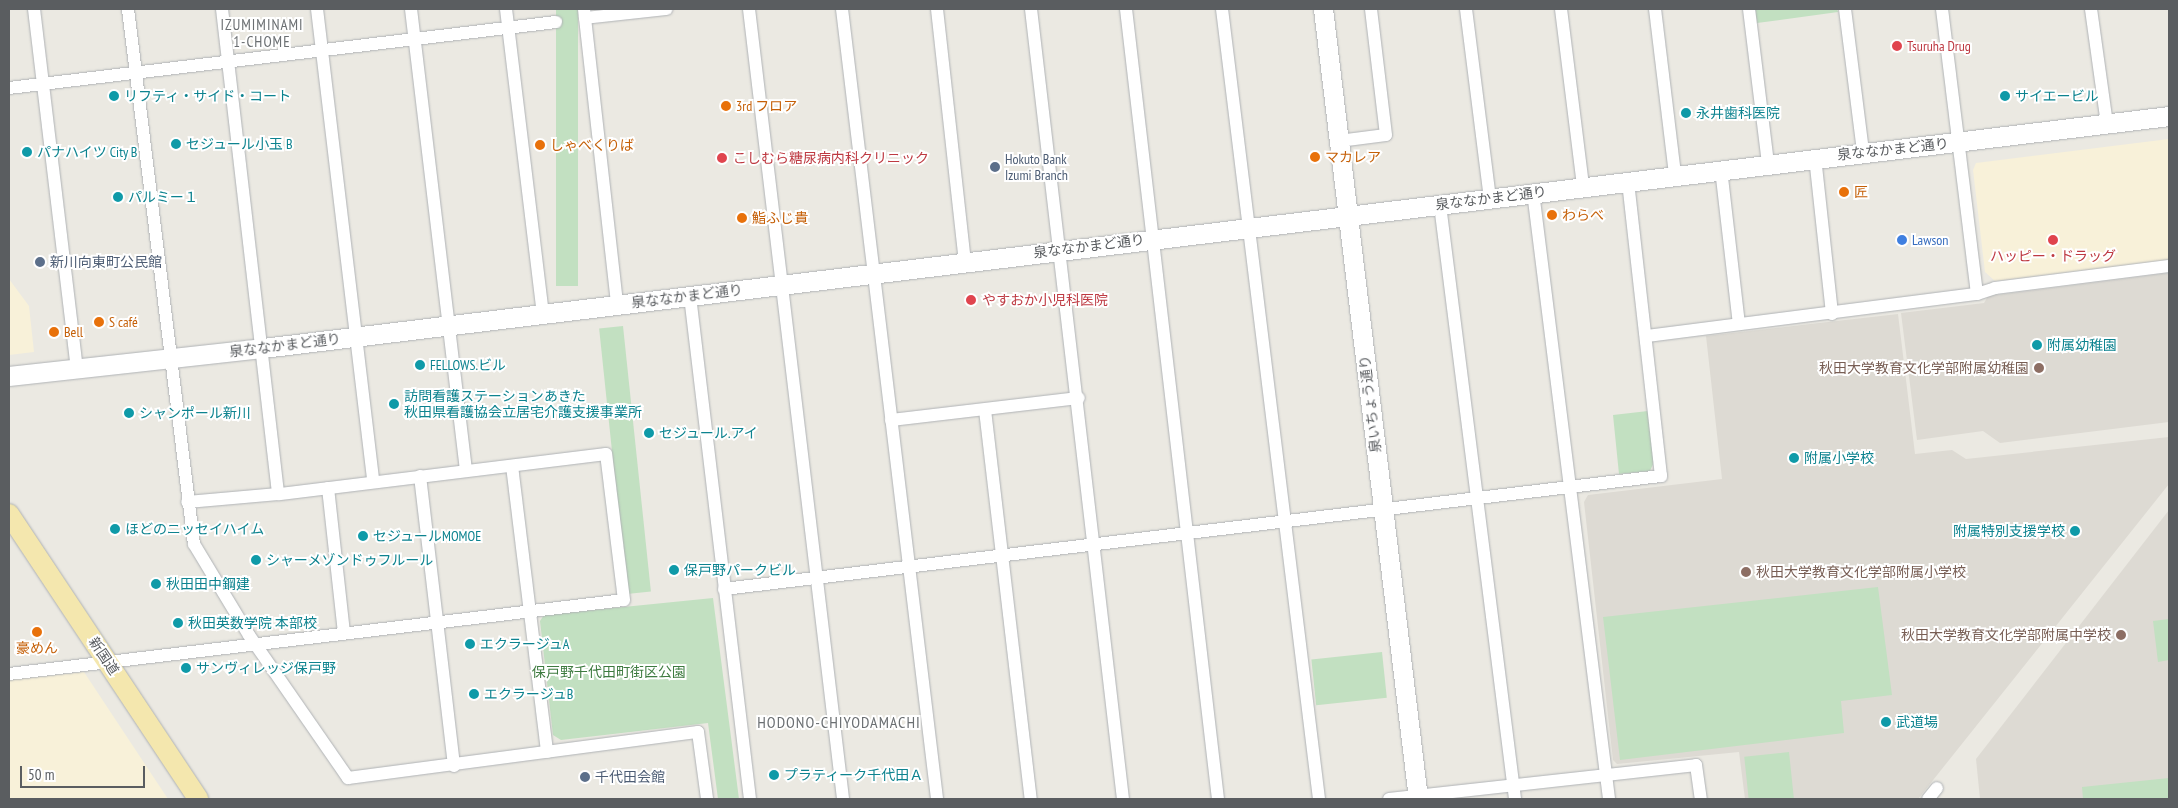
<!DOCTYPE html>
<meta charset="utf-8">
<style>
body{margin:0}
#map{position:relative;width:2178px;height:808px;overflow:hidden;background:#ebe9e2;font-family:"PT Sans Narrow","Noto Sans JP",sans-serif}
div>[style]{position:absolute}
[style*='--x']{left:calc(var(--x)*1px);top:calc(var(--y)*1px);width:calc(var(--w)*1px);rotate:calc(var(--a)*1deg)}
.commercial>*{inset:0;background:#f8f1d9}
.education>*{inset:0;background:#dddad3}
.green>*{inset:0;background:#c2e0c1;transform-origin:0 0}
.roads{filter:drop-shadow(0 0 1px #afb2b5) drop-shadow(0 0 1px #afb2b5)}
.street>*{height:12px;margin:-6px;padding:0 6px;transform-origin:6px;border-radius:6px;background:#fff}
.secondary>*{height:19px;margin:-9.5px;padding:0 9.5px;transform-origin:9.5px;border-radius:9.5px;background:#fff}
.primary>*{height:20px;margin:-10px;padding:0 10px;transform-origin:10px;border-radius:10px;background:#f4e7ae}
.dots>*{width:14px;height:14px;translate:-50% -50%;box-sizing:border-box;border:2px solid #fff;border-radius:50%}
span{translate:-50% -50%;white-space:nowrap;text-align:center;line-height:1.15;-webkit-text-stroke:4px #fff;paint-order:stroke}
.health-label{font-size:14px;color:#be3a42}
.left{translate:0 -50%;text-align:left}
.culture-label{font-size:14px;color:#0d838f}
.right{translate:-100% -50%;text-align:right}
.food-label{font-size:14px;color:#c56008}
.street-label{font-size:14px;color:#5a5d60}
.service-label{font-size:14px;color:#4e5e75}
.shop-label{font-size:14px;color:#366cbe}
.education-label{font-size:14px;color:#785e54}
.park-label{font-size:14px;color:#3e7b40}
.neighbourhood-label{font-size:15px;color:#6b6f72;letter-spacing:1px}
.quarter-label{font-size:16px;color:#6b6f72;letter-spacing:1px}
.frame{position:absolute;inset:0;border:10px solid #5a5d60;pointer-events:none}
.scale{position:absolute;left:20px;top:766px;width:125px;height:22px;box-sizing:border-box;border:2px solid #5a5d60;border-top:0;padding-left:6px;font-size:15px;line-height:18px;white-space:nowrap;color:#5a5d60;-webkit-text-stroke:4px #fff;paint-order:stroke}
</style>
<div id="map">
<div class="commercial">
<i style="clip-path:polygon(2169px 139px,2169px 260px,1995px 281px,1985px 272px,1973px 170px,1976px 163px)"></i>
<i style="clip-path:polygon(9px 279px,29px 306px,34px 352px,9px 355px)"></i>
<i style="clip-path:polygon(84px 672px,168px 799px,9px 799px,9px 680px)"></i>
</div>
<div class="education">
<i style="clip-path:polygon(2169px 273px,2169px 422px,2000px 443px,1983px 431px,1917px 440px,1901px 313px,1984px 303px,1988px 296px)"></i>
<i style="clip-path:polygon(1898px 314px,1915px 454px,1952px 450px,1966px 459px,2169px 437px,2169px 484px,1918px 799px,1745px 799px,1739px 752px,1617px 764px,1613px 760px,1584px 502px,1588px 495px,1722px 479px,1706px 336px)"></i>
<i style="clip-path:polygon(2169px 510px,2169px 799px,1980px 799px,1976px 759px)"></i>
</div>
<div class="green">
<i style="left:556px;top:9px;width:22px;height:277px"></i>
<i style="clip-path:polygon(1755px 9px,1837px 9px,1838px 12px,1757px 23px)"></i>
<i style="left:623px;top:326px;width:267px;height:24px;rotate:84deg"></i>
<i style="clip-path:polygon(1648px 411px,1654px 462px,1650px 471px,1619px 474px,1613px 415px)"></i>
<i style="clip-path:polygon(1878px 587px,1892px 695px,1841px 701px,1844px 733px,1620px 760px,1603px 617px)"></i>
<i style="clip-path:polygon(713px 598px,739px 799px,718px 799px,708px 723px,561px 740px,553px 735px,540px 621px,544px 615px)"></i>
<i style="clip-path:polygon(2169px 619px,2169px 660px,2158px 662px,2153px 621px)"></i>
<i style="left:1382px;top:652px;width:46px;height:71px;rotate:84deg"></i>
<i style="left:1789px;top:752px;width:47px;height:45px;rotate:84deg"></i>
<i style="clip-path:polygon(2169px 778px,2169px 799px,2083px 799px,2082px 787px)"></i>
</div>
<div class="roads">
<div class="street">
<i style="--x:34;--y:9;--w:363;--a:83.2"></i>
<i style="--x:128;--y:9;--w:539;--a:82.97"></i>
<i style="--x:194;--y:544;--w:106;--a:58.9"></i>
<i style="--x:249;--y:635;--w:174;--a:55.3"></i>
<i style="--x:348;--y:778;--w:353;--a:-7.5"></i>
<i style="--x:698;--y:732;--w:68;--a:82.3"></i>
<i style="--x:222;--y:9;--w:488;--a:83.4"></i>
<i style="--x:317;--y:9;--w:475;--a:83.2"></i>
<i style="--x:411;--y:9;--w:465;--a:83.2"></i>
<i style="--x:506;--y:9;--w:306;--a:83.1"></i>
<i style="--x:584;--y:9;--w:298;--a:83.6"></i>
<i style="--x:749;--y:9;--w:796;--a:83.21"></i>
<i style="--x:842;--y:9;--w:796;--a:83.14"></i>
<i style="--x:937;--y:9;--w:254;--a:83.7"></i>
<i style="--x:1031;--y:9;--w:795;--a:83.36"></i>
<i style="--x:1126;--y:9;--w:795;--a:83.36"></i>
<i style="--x:1222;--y:9;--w:796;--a:83"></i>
<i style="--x:1466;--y:9;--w:191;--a:82.8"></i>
<i style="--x:1561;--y:9;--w:178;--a:82.9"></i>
<i style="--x:1655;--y:9;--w:166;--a:83.1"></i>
<i style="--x:1749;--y:9;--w:155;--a:83"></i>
<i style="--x:1845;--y:9;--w:144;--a:82.8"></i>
<i style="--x:1942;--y:9;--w:287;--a:83"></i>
<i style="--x:2091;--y:9;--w:116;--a:82.1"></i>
<i style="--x:585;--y:18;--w:82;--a:-6.3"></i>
<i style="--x:9;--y:88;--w:551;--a:-6.88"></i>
<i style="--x:1339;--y:141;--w:47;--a:-7.3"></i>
<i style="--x:1386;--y:135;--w:127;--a:-96.8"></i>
<i style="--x:1815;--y:157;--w:158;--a:83.8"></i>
<i style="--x:1721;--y:169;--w:156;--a:83.4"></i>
<i style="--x:1533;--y:192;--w:612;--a:82.86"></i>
<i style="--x:1440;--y:205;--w:599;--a:82.8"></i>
<i style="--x:690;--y:296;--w:507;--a:83.2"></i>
<i style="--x:1647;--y:336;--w:333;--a:-7.3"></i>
<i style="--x:1977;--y:294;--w:19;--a:-18"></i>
<i style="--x:1995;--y:288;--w:175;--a:-7.2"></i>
<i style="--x:985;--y:410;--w:392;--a:83.3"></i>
<i style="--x:891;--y:420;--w:189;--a:-6.7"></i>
<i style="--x:512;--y:466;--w:288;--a:83"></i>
<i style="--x:420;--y:476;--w:292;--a:83.3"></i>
<i style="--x:328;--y:488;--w:146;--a:83.7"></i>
<i style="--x:724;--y:589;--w:944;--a:-6.88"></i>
<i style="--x:1661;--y:476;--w:298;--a:-96.4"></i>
<i style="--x:9;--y:674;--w:619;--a:-6.86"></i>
<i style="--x:624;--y:600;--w:147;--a:-97"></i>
<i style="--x:606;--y:454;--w:330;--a:173"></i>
<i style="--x:278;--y:494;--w:91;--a:175"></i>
<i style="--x:1389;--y:799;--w:309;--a:-6.3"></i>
<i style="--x:1696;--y:765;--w:34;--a:82"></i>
<i style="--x:1928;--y:799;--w:14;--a:-51"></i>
</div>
<div class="secondary">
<i style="--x:1323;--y:9;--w:796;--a:83.14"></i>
<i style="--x:9;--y:376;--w:256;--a:-6.3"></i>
<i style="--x:263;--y:348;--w:1920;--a:-6.94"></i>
</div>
<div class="primary">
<i style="--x:9;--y:514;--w:342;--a:56.4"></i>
</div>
</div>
<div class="dots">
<i style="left:1897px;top:46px;background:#e0444e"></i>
<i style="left:114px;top:96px;background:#0f9aa8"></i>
<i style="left:2005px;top:96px;background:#0f9aa8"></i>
<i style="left:726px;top:106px;background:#e8710a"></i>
<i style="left:1686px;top:113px;background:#0f9aa8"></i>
<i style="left:176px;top:144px;background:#0f9aa8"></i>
<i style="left:540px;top:145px;background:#e8710a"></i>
<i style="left:27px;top:152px;background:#0f9aa8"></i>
<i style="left:1315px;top:157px;background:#e8710a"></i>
<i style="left:722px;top:158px;background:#e0444e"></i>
<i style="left:995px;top:167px;background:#5c6f8a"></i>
<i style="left:1844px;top:192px;background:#e8710a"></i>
<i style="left:118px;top:197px;background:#0f9aa8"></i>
<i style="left:1552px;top:215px;background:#e8710a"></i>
<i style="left:742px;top:218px;background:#e8710a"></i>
<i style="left:1902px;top:240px;background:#3f7fe0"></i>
<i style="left:2053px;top:240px;background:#e0444e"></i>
<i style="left:40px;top:262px;background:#5c6f8a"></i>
<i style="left:971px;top:300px;background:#e0444e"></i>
<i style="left:99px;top:322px;background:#e8710a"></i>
<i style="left:54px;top:332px;background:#e8710a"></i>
<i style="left:2037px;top:345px;background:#0f9aa8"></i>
<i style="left:420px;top:365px;background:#0f9aa8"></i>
<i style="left:2039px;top:368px;background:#8d6e63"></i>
<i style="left:394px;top:404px;background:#0f9aa8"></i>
<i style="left:129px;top:413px;background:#0f9aa8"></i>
<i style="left:649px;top:433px;background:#0f9aa8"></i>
<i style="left:1794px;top:458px;background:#0f9aa8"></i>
<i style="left:115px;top:529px;background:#0f9aa8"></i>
<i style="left:2075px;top:531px;background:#0f9aa8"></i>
<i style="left:363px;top:536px;background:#0f9aa8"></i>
<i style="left:256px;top:560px;background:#0f9aa8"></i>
<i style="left:674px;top:570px;background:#0f9aa8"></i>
<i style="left:1746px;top:572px;background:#8d6e63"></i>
<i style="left:156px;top:584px;background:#0f9aa8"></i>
<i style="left:178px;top:623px;background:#0f9aa8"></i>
<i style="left:37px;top:632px;background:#e8710a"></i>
<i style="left:2121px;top:635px;background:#8d6e63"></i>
<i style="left:470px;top:644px;background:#0f9aa8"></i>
<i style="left:186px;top:668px;background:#0f9aa8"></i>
<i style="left:474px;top:694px;background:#0f9aa8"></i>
<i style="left:1886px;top:722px;background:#0f9aa8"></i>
<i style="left:774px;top:775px;background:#0f9aa8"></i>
<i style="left:585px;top:777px;background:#5c6f8a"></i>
</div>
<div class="health-label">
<span class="left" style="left:1907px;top:46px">Tsuruha Drug</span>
<span class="left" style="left:733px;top:158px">こしむら糖尿病内科クリニック</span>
<span style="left:2053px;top:256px">ハッピー・ドラッグ</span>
<span class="left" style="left:982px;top:300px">やすおか小児科医院</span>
</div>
<div class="culture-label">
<span class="left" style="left:124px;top:96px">リフティ・サイド・コート</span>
<span class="left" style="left:2015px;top:96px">サイエービル</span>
<span class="left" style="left:1696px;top:113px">永井歯科医院</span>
<span class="left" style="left:186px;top:144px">セジュール小玉 B</span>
<span class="left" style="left:37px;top:152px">パナハイツ City B</span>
<span class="left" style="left:128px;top:197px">パルミー１</span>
<span class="left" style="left:2047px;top:345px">附属幼稚園</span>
<span class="left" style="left:430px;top:365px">FELLOWS.ビル</span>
<span class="left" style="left:404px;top:404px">訪問看護ステーションあきた<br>秋田県看護協会立居宅介護支援事業所</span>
<span class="left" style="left:139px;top:413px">シャンポール新川</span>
<span class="left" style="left:659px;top:433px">セジュール.アイ</span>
<span class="left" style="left:1804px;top:458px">附属小学校</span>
<span class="left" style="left:125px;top:529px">ほどのニッセイハイム</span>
<span class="right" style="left:2065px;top:531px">附属特別支援学校</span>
<span class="left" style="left:373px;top:536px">セジュールMOMOE</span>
<span class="left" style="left:266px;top:560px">シャーメゾンドゥフルール</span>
<span class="left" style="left:684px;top:570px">保戸野パークビル</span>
<span class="left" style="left:166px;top:584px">秋田田中鋼建</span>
<span class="left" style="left:188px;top:623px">秋田英数学院 本部校</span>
<span class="left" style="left:480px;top:644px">エクラージュA</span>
<span class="left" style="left:196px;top:668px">サンヴィレッジ保戸野</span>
<span class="left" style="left:484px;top:694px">エクラージュB</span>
<span class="left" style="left:1896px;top:722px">武道場</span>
<span class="left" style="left:784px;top:775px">プラティーク千代田Ａ</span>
</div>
<div class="food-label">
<span class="left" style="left:736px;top:106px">3rd フロア</span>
<span class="left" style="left:550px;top:145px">しゃべくりば</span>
<span class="left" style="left:1325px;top:157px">マカレア</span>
<span class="left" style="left:1854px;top:192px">匠</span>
<span class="left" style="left:1562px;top:215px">わらべ</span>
<span class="left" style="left:752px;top:218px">鮨ふじ貴</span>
<span class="left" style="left:109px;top:322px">S café</span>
<span class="left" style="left:64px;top:332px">Bell</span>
<span style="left:37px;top:648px">豪めん</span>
</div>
<div class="street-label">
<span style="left:1893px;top:149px;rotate:-6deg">泉ななかまど通り</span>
<span style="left:1491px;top:198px;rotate:-7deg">泉ななかまど通り</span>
<span style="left:1089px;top:246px;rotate:-7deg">泉ななかまど通り</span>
<span style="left:687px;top:296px;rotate:-7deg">泉ななかまど通り</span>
<span style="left:285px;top:345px;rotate:-7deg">泉ななかまど通り</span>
<span style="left:1370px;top:404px;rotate:-97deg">泉いちょう通り</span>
<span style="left:104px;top:656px;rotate:56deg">新国道</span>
</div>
<div class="service-label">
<span class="left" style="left:1005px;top:167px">Hokuto Bank<br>Izumi Branch</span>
<span class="left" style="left:50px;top:262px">新川向東町公民館</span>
<span class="left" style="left:595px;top:777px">千代田会館</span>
</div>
<div class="shop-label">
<span class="left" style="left:1912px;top:240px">Lawson</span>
</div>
<div class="education-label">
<span class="right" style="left:2029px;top:368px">秋田大学教育文化学部附属幼稚園</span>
<span class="left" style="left:1756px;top:572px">秋田大学教育文化学部附属小学校</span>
<span class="right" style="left:2111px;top:635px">秋田大学教育文化学部附属中学校</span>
</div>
<div class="park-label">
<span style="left:609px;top:672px">保戸野千代田町街区公園</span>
</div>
<div class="neighbourhood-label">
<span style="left:262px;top:33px">IZUMIMINAMI<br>1-CHOME</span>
</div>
<div class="quarter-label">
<span style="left:839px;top:722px">HODONO-CHIYODAMACHI</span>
</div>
<div class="frame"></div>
<div class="scale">50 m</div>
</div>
